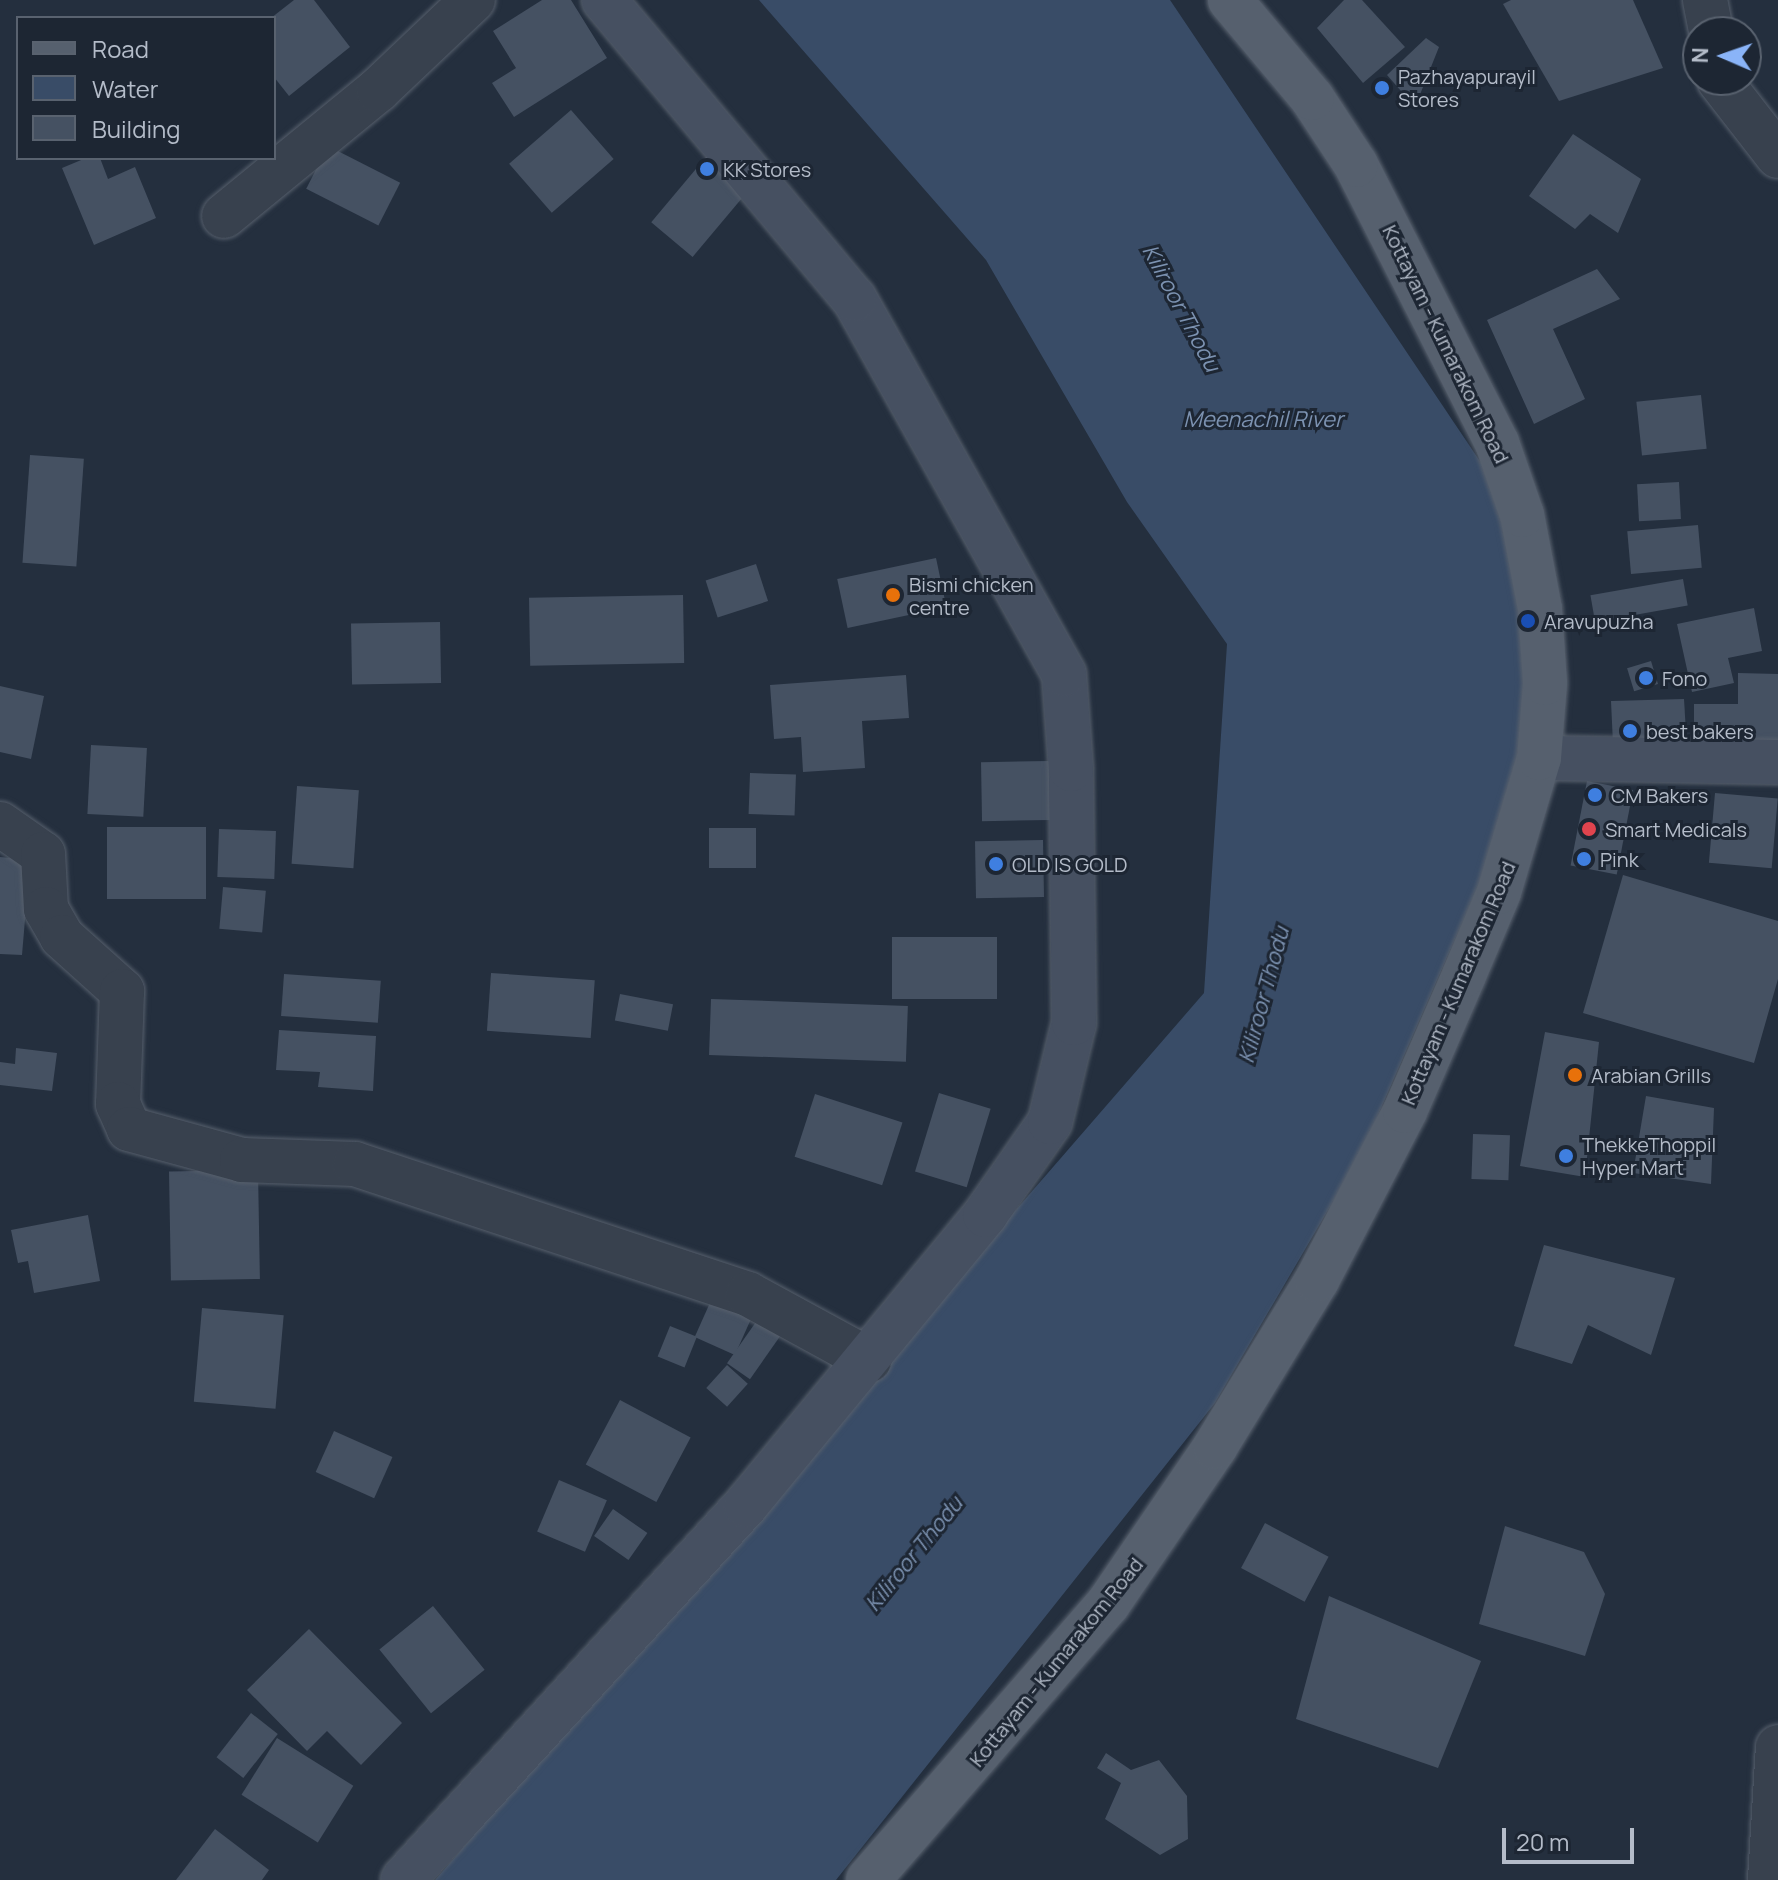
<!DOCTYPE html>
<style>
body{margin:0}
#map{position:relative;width:1778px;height:1880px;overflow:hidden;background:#242f3e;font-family:Manrope,sans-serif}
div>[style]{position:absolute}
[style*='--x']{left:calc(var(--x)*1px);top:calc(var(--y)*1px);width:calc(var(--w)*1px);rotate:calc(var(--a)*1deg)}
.water>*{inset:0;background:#394c67}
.building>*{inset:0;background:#455162;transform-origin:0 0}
.roads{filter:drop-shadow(0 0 2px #565f6c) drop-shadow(0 0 2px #565f6c)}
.street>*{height:44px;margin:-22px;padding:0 22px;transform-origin:22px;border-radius:22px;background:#38414e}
.secondary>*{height:44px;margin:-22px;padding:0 22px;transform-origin:22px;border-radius:22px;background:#465061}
.primary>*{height:44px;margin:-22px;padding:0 22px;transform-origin:22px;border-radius:22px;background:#56606e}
.dots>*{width:22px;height:22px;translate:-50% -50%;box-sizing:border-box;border:4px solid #1d2633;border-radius:50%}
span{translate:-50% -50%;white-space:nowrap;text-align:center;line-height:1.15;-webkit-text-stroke:6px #1d2633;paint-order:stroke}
.poi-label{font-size:20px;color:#b4bcc9}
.left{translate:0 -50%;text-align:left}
.street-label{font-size:20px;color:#b4bcc9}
.water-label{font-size:22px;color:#7c92b1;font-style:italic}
.legend{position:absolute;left:16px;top:16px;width:260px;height:144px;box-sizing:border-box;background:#1d2633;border:2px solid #59626f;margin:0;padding:10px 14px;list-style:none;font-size:24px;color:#b4bcc9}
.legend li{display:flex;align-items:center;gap:16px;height:40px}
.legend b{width:40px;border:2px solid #59626f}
.north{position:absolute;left:1682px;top:16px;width:80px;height:80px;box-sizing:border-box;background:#1d2633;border:2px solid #59626f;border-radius:50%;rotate:272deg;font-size:22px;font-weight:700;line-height:32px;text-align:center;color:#b4bcc9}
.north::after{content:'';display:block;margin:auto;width:28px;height:36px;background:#8ab4f8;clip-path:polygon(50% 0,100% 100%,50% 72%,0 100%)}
.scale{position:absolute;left:1502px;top:1828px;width:132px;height:36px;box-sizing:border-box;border:4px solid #b4bcc9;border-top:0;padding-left:10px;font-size:24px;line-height:28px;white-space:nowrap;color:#b4bcc9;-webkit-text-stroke:6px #1d2633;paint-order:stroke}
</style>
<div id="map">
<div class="water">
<i style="clip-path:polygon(759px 0,1170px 0,1500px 491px,1537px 698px,1488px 864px,1361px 1154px,1215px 1403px,836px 1880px,435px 1880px,1204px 993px,1227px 644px,1127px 502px,986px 260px)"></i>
</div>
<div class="building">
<i style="clip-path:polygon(294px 0,314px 0,350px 47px,289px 96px,274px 77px,271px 18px)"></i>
<i style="clip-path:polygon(542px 0,571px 0,607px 58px,514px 117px,492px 83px,516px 68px,493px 31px)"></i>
<i style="clip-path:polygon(1344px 0,1362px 0,1405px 47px,1363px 83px,1317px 28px)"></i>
<i style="clip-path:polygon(1511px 0,1633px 0,1663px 68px,1559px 101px,1503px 4px)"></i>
<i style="clip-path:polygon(1426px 38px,1439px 47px,1415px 107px,1387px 75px)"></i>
<i style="left:571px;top:110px;width:65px;height:82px;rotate:49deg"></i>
<i style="clip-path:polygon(1573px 134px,1641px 179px,1618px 233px,1590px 214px,1575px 229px,1529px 196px)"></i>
<i style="left:328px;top:146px;width:81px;height:48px;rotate:27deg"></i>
<i style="left:711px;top:151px;width:54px;height:93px;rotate:40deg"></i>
<i style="clip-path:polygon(86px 158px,100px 158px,108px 179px,135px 167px,156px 218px,94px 245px,62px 168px)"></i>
<i style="clip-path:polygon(1597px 269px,1620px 299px,1553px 329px,1585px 399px,1534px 424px,1487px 320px)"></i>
<i style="left:1701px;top:395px;width:54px;height:65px;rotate:84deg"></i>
<i style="left:30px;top:455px;width:54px;height:108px;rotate:4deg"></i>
<i style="left:1679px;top:482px;width:37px;height:42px;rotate:87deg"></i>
<i style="left:1698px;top:525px;width:43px;height:71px;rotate:85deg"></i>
<i style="left:936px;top:558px;width:50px;height:101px;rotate:78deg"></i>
<i style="left:756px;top:564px;width:39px;height:53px;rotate:72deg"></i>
<i style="left:1683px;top:579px;width:27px;height:94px;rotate:80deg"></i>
<i style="left:683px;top:595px;width:68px;height:154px;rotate:89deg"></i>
<i style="clip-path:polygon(1754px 608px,1762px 651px,1728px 658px,1734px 683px,1692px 692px,1677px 624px)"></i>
<i style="left:440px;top:622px;width:61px;height:89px;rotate:89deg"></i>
<i style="left:1651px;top:661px;width:24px;height:25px;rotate:73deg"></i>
<i style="clip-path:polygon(1738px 673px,1778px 674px,1778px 740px,1694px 739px,1694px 704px,1738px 704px)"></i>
<i style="clip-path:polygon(906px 675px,909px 718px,862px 721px,865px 768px,803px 772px,801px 737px,774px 739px,770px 685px)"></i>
<i style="clip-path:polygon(0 686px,44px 696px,31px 759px,0 752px)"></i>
<i style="clip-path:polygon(1684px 699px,1687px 749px,1613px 744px,1611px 701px)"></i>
<i style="left:91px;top:745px;width:56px;height:69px;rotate:3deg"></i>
<i style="left:1049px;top:761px;width:59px;height:68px;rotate:89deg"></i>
<i style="left:750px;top:773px;width:46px;height:41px;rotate:2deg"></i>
<i style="left:1587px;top:781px;width:47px;height:86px;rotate:11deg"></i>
<i style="left:297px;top:786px;width:62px;height:78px;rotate:4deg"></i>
<i style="left:1715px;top:793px;width:63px;height:70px;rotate:5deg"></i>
<i style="left:107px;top:827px;width:99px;height:72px"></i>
<i style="left:709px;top:828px;width:47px;height:40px"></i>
<i style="left:219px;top:829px;width:57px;height:48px;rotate:2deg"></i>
<i style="left:1043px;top:840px;width:57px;height:68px;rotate:89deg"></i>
<i style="clip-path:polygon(0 857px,30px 860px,22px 955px,0 954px)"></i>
<i style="clip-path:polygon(1623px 875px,1778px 921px,1778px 979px,1754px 1063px,1583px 1013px)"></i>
<i style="left:223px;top:887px;width:43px;height:42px;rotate:5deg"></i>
<i style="left:892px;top:937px;width:105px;height:62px"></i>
<i style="left:491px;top:973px;width:104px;height:58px;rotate:4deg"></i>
<i style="left:284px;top:974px;width:97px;height:42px;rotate:4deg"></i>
<i style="left:620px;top:994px;width:54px;height:27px;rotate:11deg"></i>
<i style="left:711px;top:999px;width:197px;height:56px;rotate:2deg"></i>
<i style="clip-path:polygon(279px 1030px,376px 1036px,373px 1091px,318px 1087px,320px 1072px,276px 1070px)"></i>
<i style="clip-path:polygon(1545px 1032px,1599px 1042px,1585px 1177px,1520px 1166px)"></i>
<i style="clip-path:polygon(16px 1048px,57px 1053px,52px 1091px,0 1085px,0 1062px,15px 1064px)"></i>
<i style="left:939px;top:1093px;width:54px;height:82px;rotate:17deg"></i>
<i style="left:815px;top:1094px;width:92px;height:66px;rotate:18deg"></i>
<i style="clip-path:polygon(1646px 1096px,1714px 1108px,1711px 1184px,1633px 1173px)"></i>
<i style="left:1473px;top:1134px;width:37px;height:45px;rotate:2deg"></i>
<i style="left:258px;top:1170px;width:109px;height:89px;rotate:89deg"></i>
<i style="clip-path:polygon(88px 1215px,100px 1281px,34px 1293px,28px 1261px,18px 1263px,11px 1230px)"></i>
<i style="clip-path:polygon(1544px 1245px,1675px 1278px,1651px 1355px,1588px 1325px,1572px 1364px,1514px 1346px)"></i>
<i style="left:713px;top:1296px;width:44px;height:45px;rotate:24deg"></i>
<i style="left:202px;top:1308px;width:82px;height:94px;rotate:5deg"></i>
<i style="left:758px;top:1319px;width:28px;height:54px;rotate:35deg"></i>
<i style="left:670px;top:1326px;width:29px;height:33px;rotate:22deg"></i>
<i style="left:727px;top:1365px;width:28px;height:31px;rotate:42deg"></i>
<i style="left:620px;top:1400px;width:80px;height:73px;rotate:28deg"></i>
<i style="left:334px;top:1431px;width:64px;height:45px;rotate:24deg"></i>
<i style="left:559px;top:1480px;width:52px;height:56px;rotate:23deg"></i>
<i style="left:613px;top:1509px;width:42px;height:33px;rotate:35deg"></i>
<i style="left:1265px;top:1523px;width:72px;height:51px;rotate:28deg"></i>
<i style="clip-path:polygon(1505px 1526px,1584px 1552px,1605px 1594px,1585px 1656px,1479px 1624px)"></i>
<i style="clip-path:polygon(1329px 1596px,1481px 1661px,1438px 1768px,1296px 1719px)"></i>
<i style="left:433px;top:1606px;width:82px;height:69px;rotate:51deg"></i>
<i style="clip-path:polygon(309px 1629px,402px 1723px,361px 1765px,327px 1731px,307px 1751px,247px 1690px)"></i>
<i style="left:251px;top:1713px;width:34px;height:56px;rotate:38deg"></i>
<i style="left:277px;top:1738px;width:90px;height:67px;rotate:32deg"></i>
<i style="clip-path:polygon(1106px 1753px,1131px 1770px,1159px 1760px,1187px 1796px,1188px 1839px,1160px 1855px,1105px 1819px,1121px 1783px,1097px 1768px)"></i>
<i style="clip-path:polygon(215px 1829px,269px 1870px,262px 1880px,176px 1880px)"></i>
</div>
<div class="roads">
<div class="street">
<i style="--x:1705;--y:0;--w:33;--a:79"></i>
<i style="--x:1719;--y:80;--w:96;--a:52.2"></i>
<i style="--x:224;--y:216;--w:199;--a:-39.3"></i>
<i style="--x:378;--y:90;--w:131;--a:-43.5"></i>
<i style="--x:0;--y:824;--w:52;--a:34.9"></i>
<i style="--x:43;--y:854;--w:55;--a:86.9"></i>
<i style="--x:46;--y:909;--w:32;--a:60"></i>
<i style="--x:62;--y:937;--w:81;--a:42"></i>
<i style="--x:122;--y:991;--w:113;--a:92"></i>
<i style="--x:118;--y:1104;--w:27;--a:66"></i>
<i style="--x:129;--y:1129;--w:117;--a:15.3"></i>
<i style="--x:242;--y:1160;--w:113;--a:2"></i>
<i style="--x:355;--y:1164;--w:414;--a:18.3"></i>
<i style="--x:748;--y:1294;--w:138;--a:28.6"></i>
<i style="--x:1770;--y:1880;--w:133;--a:-86.6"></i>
</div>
<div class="secondary">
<i style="--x:1539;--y:758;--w:239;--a:1"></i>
<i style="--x:403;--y:1880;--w:508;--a:-47.55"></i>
<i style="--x:746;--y:1505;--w:376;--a:-50.5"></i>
<i style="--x:985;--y:1215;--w:113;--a:-55"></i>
<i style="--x:1050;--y:1122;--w:102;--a:-76.4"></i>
<i style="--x:1074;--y:1023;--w:254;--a:-90.7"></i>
<i style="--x:1071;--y:769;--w:95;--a:-94.2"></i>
<i style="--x:1064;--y:674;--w:430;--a:-119.2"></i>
<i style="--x:854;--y:299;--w:390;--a:-129.9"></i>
</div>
<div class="primary">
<i style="--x:868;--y:1880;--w:366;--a:-49"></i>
<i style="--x:1108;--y:1604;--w:190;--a:-55.7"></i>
<i style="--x:1215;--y:1447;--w:196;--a:-58.6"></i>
<i style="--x:1317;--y:1280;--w:191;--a:-62.5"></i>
<i style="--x:1405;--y:1111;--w:148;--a:-66.5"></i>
<i style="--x:1464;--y:975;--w:90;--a:-67.1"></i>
<i style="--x:1499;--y:892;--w:140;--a:-73.4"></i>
<i style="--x:1539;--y:758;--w:75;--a:-85.4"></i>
<i style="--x:1545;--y:683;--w:74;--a:-93.9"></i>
<i style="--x:1540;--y:609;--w:96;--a:-100.8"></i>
<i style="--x:1522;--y:515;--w:76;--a:-109.1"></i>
<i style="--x:1497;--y:443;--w:312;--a:-116.9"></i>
<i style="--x:1356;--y:165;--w:80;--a:-123.3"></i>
<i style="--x:1312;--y:98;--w:128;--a:-129.9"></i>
</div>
</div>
<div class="dots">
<i style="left:1382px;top:88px;background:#3f7fe0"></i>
<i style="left:707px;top:169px;background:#3f7fe0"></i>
<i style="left:893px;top:595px;background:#e8710a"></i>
<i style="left:1528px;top:621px;background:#1a4fb4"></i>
<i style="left:1646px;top:678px;background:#3f7fe0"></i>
<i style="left:1630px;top:731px;background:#3f7fe0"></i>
<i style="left:1595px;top:795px;background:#3f7fe0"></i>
<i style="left:1589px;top:829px;background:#e0444e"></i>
<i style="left:1584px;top:859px;background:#3f7fe0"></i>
<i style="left:996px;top:864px;background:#3f7fe0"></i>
<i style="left:1575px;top:1075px;background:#e8710a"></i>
<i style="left:1566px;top:1156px;background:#3f7fe0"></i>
</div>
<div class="poi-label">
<span class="left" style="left:1398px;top:88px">Pazhayapurayil<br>Stores</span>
<span class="left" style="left:723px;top:169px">KK Stores</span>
<span class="left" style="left:909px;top:596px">Bismi chicken<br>centre</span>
<span class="left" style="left:1544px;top:621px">Aravupuzha</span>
<span class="left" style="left:1662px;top:678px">Fono</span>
<span class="left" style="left:1646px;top:731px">best bakers</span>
<span class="left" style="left:1611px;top:795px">CM Bakers</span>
<span class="left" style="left:1605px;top:829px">Smart Medicals</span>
<span class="left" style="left:1600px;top:859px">Pink</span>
<span class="left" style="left:1012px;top:864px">OLD IS GOLD</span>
<span class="left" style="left:1591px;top:1075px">Arabian Grills</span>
<span class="left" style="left:1582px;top:1156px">ThekkeThoppil<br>Hyper Mart</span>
</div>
<div class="street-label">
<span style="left:1446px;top:344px;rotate:64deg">Kottayam - Kumarakom Road</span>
<span style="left:1458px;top:983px;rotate:-67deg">Kottayam - Kumarakom Road</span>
<span style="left:1056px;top:1662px;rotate:-51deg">Kottayam - Kumarakom Road</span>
</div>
<div class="water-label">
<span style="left:1181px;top:308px;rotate:62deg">Kiliroor Thodu</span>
<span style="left:1263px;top:420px">Meenachil River</span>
<span style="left:1264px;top:995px;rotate:-75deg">Kiliroor Thodu</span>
<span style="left:914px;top:1554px;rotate:-51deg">Kiliroor Thodu</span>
</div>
<ul class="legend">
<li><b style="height:10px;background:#56606e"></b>Road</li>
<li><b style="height:22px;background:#394c67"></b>Water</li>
<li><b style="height:22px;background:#455162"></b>Building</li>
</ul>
<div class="north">N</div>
<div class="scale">20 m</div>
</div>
